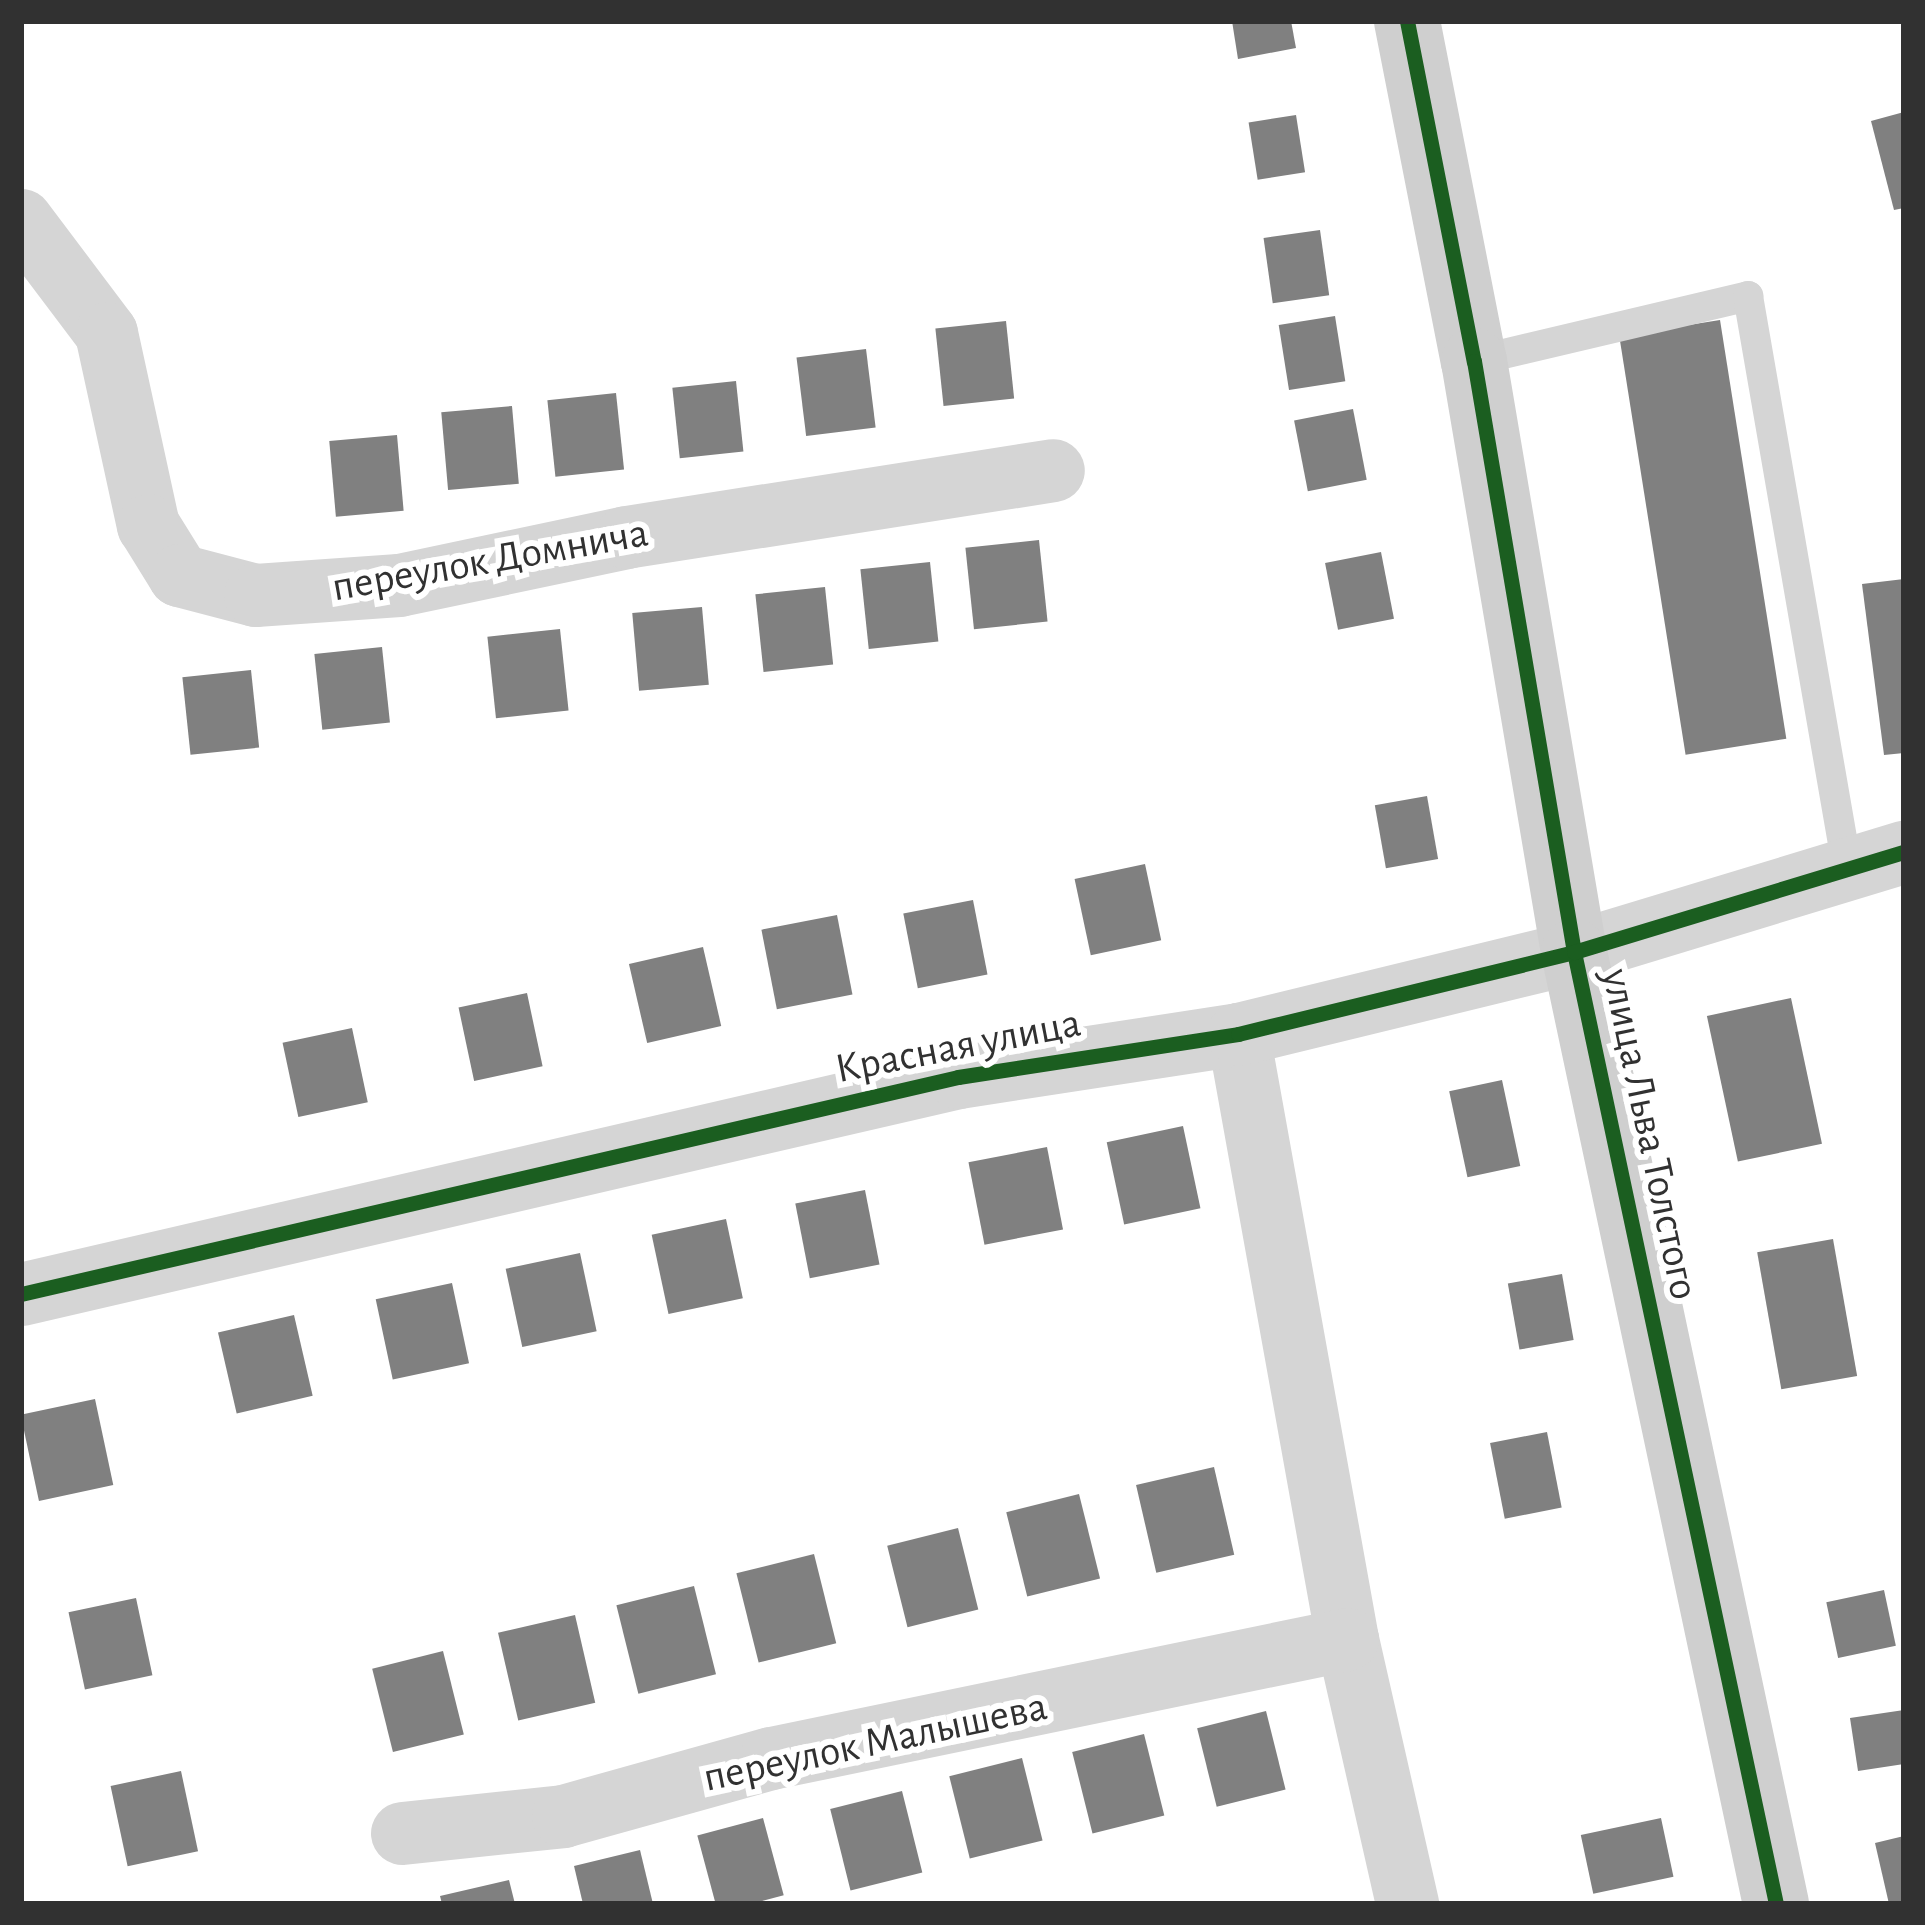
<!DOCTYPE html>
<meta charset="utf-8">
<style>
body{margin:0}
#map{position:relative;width:1925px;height:1925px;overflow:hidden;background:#fff;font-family:"Alegreya Sans",sans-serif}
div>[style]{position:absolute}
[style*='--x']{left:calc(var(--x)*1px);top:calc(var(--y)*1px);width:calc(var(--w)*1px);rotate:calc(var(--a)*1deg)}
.building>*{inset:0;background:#808080;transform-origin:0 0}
.lane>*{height:30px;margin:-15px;padding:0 15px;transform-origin:15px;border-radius:15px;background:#d5d5d5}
.street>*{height:63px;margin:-31.5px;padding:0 31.5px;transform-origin:31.5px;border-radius:31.5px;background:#d5d5d5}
.secondary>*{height:66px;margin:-33px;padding:0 33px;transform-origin:33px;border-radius:33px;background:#cfcfcf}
.cycleway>*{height:15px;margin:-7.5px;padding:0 7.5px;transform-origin:7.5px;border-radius:7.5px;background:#1b5e20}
span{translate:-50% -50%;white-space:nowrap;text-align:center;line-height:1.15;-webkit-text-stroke:12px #fff;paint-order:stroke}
.street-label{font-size:42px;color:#313131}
.frame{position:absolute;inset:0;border:24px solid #313131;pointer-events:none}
</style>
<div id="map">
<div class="building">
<i style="clip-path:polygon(1232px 21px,1291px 21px,1296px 48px,1238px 59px)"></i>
<i style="clip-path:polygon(1904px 112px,1904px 208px,1894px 210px,1871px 121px)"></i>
<i style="left:1296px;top:115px;width:58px;height:48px;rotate:81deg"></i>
<i style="left:1320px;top:230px;width:66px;height:57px;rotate:82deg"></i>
<i style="left:1335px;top:316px;width:66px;height:57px;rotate:81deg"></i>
<i style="left:1720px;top:320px;width:424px;height:102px;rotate:81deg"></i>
<i style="left:1006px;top:321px;width:78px;height:71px;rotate:84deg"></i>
<i style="left:866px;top:349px;width:79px;height:70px;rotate:83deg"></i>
<i style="left:736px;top:381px;width:71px;height:64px;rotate:84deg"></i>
<i style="left:616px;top:393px;width:77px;height:69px;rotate:84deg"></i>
<i style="left:512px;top:406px;width:78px;height:71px;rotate:85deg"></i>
<i style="left:1353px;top:409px;width:72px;height:60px;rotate:79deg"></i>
<i style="left:397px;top:435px;width:76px;height:68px;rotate:85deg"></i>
<i style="left:1039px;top:540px;width:82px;height:74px;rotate:84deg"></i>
<i style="left:1381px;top:552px;width:68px;height:57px;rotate:79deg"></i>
<i style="left:930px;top:562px;width:80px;height:70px;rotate:84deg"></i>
<i style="clip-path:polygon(1904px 579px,1904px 753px,1884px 755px,1862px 584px)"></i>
<i style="left:825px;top:587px;width:78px;height:70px;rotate:84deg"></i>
<i style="left:702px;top:607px;width:78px;height:70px;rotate:85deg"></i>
<i style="left:560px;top:629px;width:82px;height:73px;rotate:84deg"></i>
<i style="left:382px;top:647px;width:76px;height:68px;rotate:84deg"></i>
<i style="left:251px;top:670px;width:78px;height:69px;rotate:84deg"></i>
<i style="left:1427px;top:796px;width:64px;height:53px;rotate:80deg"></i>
<i style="left:1145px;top:864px;width:78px;height:72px;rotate:78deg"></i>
<i style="left:973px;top:900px;width:76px;height:71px;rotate:79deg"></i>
<i style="left:837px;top:915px;width:81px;height:77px;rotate:79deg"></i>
<i style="left:703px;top:947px;width:81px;height:76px;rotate:77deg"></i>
<i style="left:527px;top:993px;width:75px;height:70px;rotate:78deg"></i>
<i style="left:1791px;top:998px;width:149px;height:86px;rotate:78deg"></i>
<i style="left:352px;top:1028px;width:76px;height:71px;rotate:78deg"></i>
<i style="left:1502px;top:1080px;width:88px;height:54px;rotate:78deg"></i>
<i style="left:1183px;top:1126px;width:84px;height:78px;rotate:78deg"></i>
<i style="left:1047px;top:1147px;width:84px;height:80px;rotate:79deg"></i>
<i style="left:865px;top:1190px;width:76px;height:71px;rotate:79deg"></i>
<i style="left:726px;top:1219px;width:81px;height:76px;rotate:78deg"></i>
<i style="left:1833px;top:1239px;width:139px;height:77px;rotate:80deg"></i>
<i style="left:580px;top:1253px;width:80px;height:76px;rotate:78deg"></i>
<i style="left:1562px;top:1274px;width:67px;height:55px;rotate:80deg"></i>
<i style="left:452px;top:1283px;width:82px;height:78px;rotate:78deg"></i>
<i style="left:294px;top:1315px;width:83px;height:78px;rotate:77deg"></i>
<i style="left:95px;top:1399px;width:88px;height:76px;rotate:78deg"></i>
<i style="left:1547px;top:1432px;width:77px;height:58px;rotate:79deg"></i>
<i style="left:1214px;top:1467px;width:90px;height:80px;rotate:77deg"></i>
<i style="left:1079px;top:1494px;width:87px;height:75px;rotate:76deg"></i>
<i style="left:958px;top:1528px;width:84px;height:73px;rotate:76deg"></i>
<i style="left:814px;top:1554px;width:92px;height:80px;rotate:76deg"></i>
<i style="left:694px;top:1586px;width:91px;height:80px;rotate:76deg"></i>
<i style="left:1884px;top:1590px;width:57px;height:59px;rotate:78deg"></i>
<i style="left:136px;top:1598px;width:79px;height:69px;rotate:78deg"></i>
<i style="left:575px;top:1615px;width:90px;height:79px;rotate:77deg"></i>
<i style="left:443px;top:1651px;width:86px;height:73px;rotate:76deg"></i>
<i style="clip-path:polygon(1904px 1710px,1904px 1764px,1858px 1771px,1850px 1718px)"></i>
<i style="left:1266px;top:1711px;width:81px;height:71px;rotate:76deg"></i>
<i style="left:1144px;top:1734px;width:84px;height:74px;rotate:76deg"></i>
<i style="left:1022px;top:1758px;width:85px;height:75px;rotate:76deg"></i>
<i style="left:181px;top:1771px;width:82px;height:72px;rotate:78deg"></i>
<i style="left:902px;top:1791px;width:84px;height:74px;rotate:76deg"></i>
<i style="left:763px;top:1818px;width:80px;height:68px;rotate:75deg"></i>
<i style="left:1661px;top:1818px;width:60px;height:82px;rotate:78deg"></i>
<i style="clip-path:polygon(1904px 1836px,1904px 1904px,1889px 1904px,1875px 1843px)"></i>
<i style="clip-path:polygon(640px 1850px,653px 1904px,583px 1904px,574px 1866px)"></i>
<i style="clip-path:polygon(509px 1880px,515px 1904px,442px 1904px,440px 1896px)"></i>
</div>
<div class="lane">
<i style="--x:1474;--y:361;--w:282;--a:-13.3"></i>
<i style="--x:1748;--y:296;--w:580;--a:80.16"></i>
</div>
<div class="street">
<i style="--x:21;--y:220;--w:141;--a:53"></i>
<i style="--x:106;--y:333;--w:197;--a:77.7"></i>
<i style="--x:148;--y:525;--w:59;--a:58.2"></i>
<i style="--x:179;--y:575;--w:79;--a:14.7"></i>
<i style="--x:255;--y:595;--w:144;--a:-4"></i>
<i style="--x:399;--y:585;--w:232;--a:-11.9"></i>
<i style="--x:626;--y:537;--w:432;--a:-8.9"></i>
<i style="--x:1238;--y:1034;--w:615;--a:79.79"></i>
<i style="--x:1347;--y:1639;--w:272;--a:77.2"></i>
<i style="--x:21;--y:1294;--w:962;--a:-13.04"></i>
<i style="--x:958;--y:1077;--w:283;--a:-8.7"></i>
<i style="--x:1238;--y:1034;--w:346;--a:-13.7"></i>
<i style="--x:1574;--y:952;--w:345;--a:-16.9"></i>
<i style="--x:402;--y:1833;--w:162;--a:-6"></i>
<i style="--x:563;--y:1816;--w:216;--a:-15.6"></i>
<i style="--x:771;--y:1758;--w:588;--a:-11.67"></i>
</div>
<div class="secondary">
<i style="--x:1407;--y:21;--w:347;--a:78.9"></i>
<i style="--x:1474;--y:361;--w:599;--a:80.4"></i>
<i style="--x:1574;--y:952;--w:973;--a:78.02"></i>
</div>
<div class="cycleway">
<i style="--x:1407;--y:21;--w:347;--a:78.9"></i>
<i style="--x:1474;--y:361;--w:599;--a:80.4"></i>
<i style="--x:1574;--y:952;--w:973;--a:78.02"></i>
<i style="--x:21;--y:1294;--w:962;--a:-13.04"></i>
<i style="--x:958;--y:1077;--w:283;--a:-8.7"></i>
<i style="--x:1238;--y:1034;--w:346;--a:-13.7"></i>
<i style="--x:1574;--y:952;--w:345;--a:-16.9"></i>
</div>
<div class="street-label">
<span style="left:490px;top:560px;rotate:-10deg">переулок Домнича</span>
<span style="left:958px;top:1046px;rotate:-11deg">Красная улица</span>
<span style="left:1650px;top:1134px;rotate:78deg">улица Льва Толстого</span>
<span style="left:875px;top:1742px;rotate:-12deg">переулок Малышева</span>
</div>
<div class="frame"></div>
</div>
